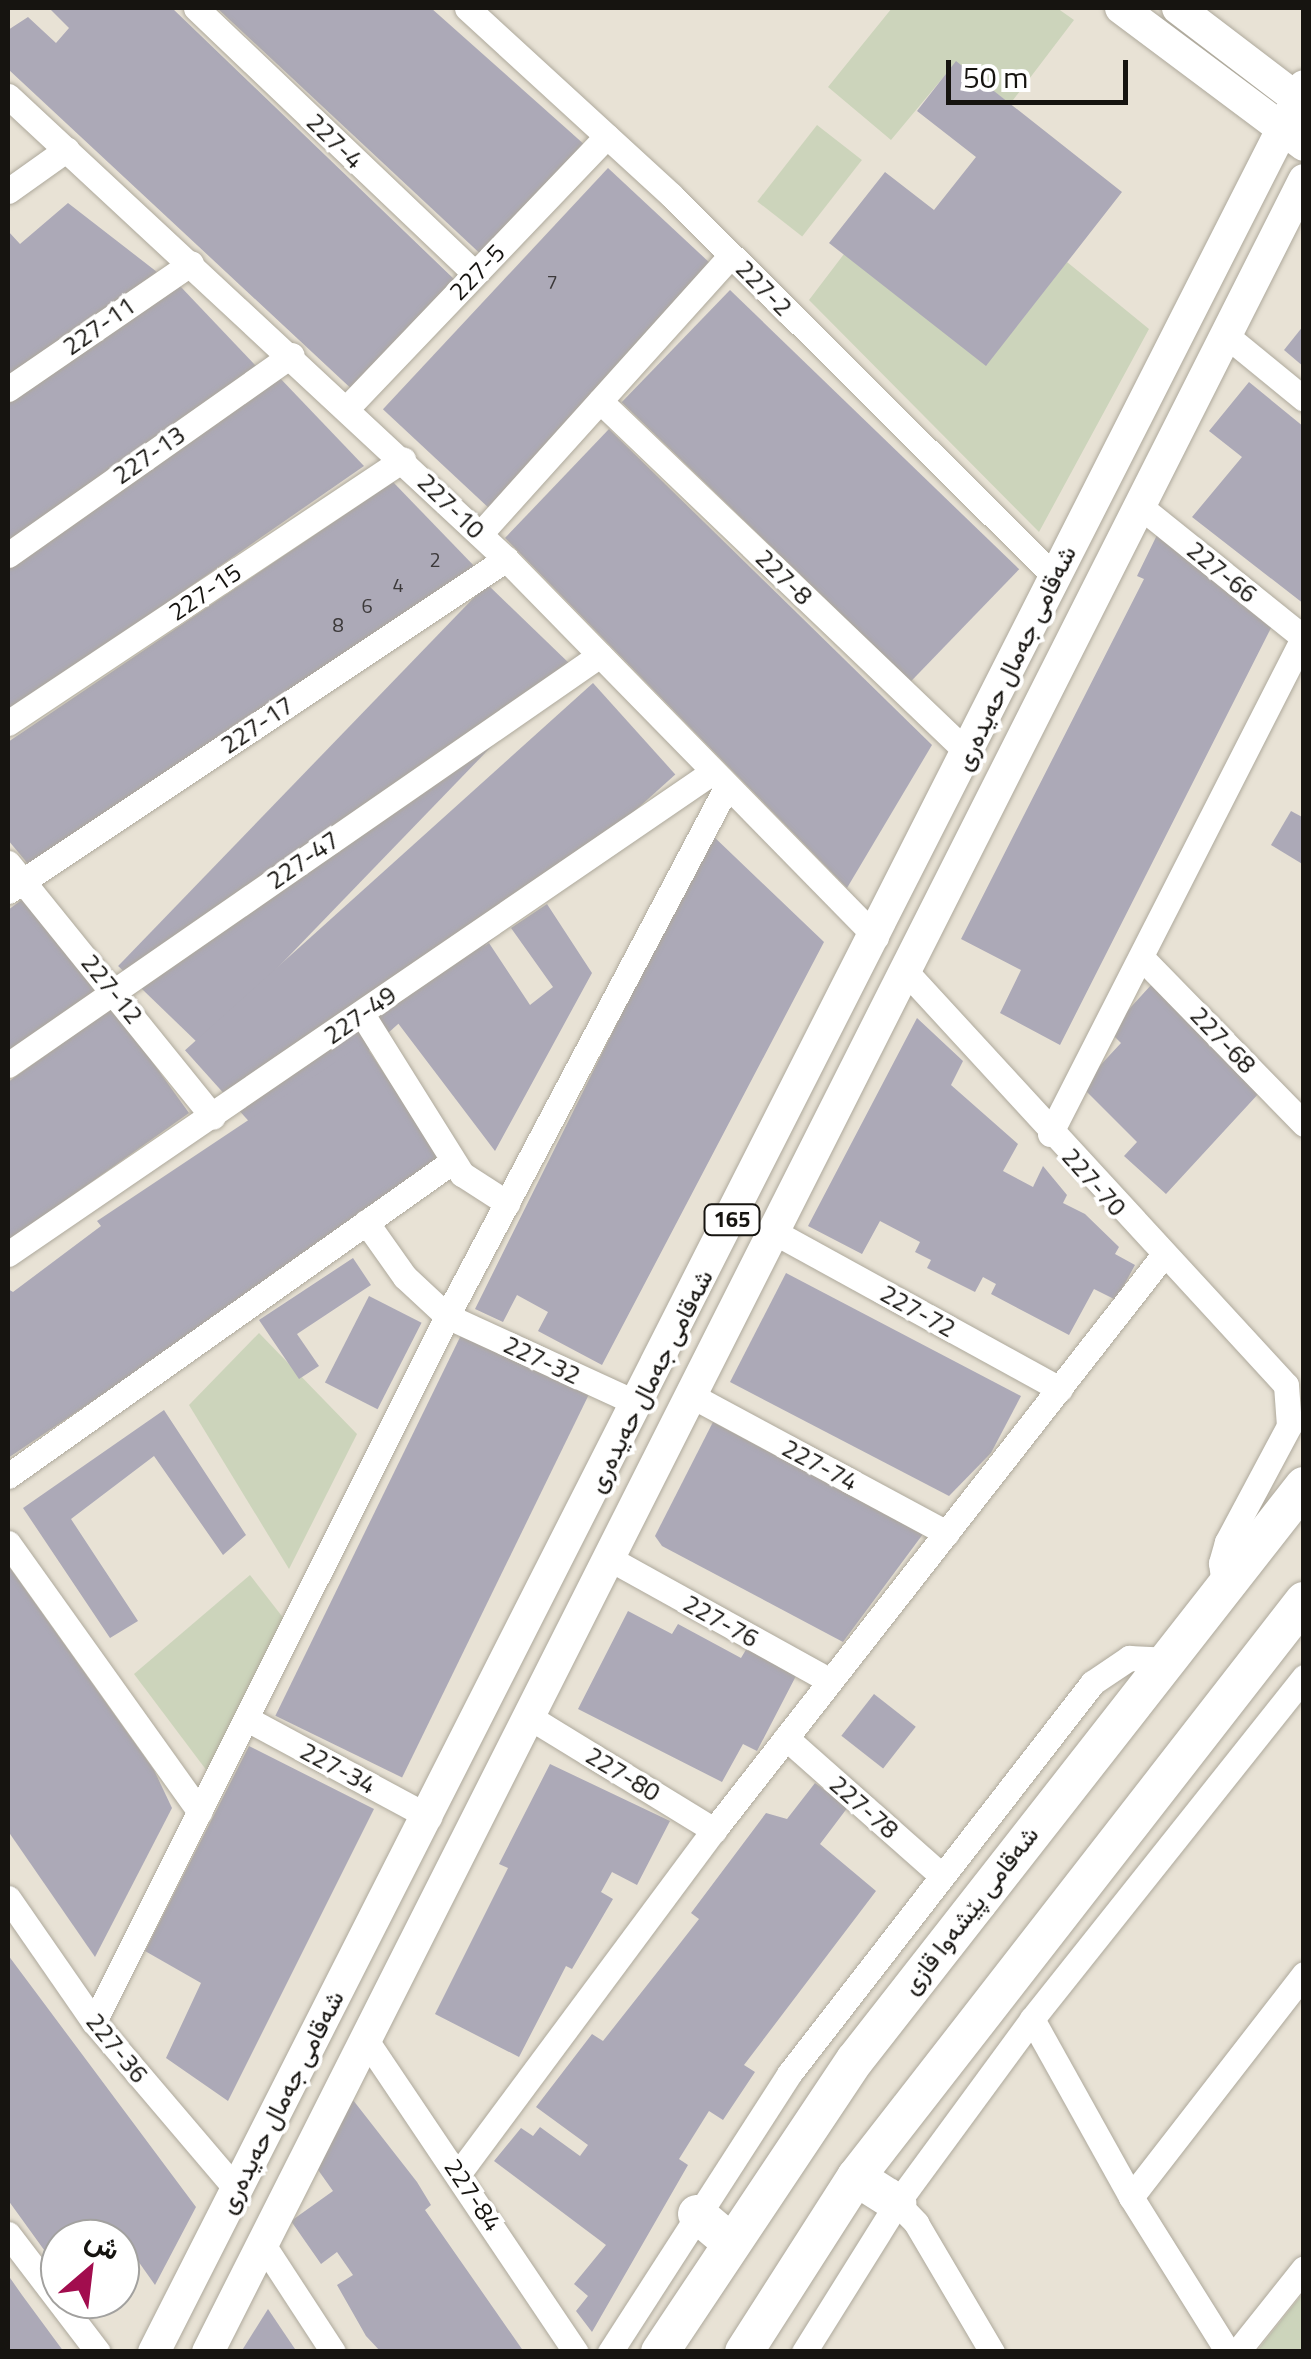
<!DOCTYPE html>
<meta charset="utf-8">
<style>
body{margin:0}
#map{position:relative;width:1311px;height:2359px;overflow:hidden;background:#e8e2d5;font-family:"Titillium Web",Vazirmatn,sans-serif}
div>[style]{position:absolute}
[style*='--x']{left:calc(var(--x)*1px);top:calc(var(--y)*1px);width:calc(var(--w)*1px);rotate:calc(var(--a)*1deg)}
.green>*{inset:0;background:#ccd4bb;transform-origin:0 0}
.building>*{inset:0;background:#aca9b7;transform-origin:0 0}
.roads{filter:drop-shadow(0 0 2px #aea99c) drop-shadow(0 0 2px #aea99c)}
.minor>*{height:25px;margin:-12.5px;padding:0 12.5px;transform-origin:12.5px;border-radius:12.5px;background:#fff}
.major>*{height:32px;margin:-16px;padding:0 16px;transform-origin:16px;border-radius:16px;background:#fff}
.highway>*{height:38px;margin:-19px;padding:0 19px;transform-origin:19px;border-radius:19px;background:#fff}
span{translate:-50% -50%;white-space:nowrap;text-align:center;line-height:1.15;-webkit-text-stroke:8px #fff;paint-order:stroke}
.number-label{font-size:20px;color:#3c393a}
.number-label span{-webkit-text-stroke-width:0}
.shield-label span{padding:2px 8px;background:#fff;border:2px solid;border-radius:8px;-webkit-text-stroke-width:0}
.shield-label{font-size:22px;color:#161410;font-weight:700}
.street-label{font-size:25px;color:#161410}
.frame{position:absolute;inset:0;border:10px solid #161410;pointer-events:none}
.north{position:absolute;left:40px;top:2219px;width:100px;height:100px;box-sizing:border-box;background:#fff;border:2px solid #a2a19f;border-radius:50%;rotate:28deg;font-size:28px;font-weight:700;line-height:40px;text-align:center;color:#161410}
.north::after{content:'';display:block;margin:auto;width:35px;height:45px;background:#a20d4e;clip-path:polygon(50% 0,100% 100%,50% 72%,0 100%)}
.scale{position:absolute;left:946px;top:60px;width:182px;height:45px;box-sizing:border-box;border:5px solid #161410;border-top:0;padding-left:12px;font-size:30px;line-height:35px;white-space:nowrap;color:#161410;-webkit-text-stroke:8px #fff;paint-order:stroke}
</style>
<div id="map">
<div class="green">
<i style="clip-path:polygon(892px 8px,1057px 8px,1074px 20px,1010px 104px,956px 62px,891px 140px,828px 87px)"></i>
<i style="left:817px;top:125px;width:57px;height:97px;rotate:38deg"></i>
<i style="clip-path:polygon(844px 254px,986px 365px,1067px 262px,1149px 329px,1039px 532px,809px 300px)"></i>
<i style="clip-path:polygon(259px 1333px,357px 1434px,289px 1569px,189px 1405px)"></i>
<i style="clip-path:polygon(250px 1575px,288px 1624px,210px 1775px,134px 1674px)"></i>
<i style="clip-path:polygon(1303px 2293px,1303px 2351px,1257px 2351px)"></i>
</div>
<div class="building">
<i style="clip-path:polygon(49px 8px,172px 8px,456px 281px,357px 394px,8px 69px,8px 30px,28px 17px,56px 43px,69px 28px)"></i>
<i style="clip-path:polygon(217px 8px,431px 8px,586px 146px,487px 260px)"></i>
<i style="clip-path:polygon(956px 61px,1122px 192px,986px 366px,829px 243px,885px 172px,934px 210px,976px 157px,917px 111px)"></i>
<i style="left:608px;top:168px;width:147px;height:330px;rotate:43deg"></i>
<i style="clip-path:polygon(68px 203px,157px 272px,8px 377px,8px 231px,20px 244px)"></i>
<i style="clip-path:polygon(180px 286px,258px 368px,8px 541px,8px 404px)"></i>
<i style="left:730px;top:290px;width:402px;height:156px;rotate:44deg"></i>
<i style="clip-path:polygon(1304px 325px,1304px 367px,1284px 350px)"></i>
<i style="clip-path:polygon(278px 376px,364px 466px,8px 713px,8px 569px)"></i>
<i style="clip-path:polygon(1249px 382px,1304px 427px,1304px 604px,1192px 517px,1242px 457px,1209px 431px)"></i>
<i style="clip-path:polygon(609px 429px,932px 745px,847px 888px,505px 538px)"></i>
<i style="clip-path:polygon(393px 482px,478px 570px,33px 870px,8px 840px,8px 742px)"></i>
<i style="clip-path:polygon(1157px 535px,1273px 624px,1060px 1045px,1000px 1013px,1021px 970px,961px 939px,1144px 579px,1137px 576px)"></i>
<i style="left:487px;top:584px;width:116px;height:531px;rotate:44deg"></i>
<i style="left:593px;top:683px;width:123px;height:549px;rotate:48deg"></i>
<i style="clip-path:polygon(1291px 811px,1304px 818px,1304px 865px,1271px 845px)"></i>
<i style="clip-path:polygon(711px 834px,824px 942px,602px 1365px,538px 1331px,548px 1312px,517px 1295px,503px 1322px,475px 1309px)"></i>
<i style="clip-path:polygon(27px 896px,97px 993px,8px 1056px,8px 910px)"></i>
<i style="clip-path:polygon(547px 904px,592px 973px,495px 1151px,388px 1010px,489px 943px,530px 1005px,553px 987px,511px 928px)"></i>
<i style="clip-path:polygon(1152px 984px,1260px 1092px,1166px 1194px,1124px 1156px,1137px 1142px,1081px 1086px,1121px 1043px,1109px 1031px)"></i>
<i style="clip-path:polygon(113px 1007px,189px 1113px,8px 1241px,8px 1082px)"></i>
<i style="clip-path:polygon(917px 1018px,963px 1061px,951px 1085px,1018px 1144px,1003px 1171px,1033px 1187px,1043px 1166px,1067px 1195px,1063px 1203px,1085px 1214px,1119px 1247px,1115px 1254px,1135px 1265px,1116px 1300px,1094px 1289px,1069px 1335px,991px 1294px,996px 1284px,983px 1277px,975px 1292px,927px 1268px,931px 1260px,915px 1252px,920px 1242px,880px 1221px,862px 1254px,808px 1226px)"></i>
<i style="clip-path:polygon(364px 1043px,445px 1165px,8px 1458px,8px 1289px,13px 1292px,101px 1226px,97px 1221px)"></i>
<i style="clip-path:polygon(353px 1258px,371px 1285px,297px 1334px,319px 1366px,299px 1379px,259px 1320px)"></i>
<i style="clip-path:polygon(786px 1273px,1021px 1396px,991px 1453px,949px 1496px,730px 1382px)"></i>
<i style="left:369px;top:1296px;width:59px;height:97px;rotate:27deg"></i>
<i style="left:463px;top:1331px;width:141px;height:428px;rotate:26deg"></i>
<i style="clip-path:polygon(164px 1410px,246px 1535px,223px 1555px,154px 1456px,71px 1519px,138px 1621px,110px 1638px,23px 1508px)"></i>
<i style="clip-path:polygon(713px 1422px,923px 1534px,843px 1642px,662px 1546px,655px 1536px)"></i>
<i style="clip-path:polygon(8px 1565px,154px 1770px,172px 1808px,95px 1957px,8px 1831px)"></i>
<i style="clip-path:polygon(628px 1611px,672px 1634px,678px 1624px,741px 1658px,747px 1648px,797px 1674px,757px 1751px,743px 1744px,722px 1782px,578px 1709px)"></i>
<i style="left:874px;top:1694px;width:53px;height:53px;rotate:38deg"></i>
<i style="clip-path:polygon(249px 1746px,374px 1809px,228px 2101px,166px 2058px,201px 1983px,145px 1951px)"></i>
<i style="clip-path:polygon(550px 1764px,670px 1821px,637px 1885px,612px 1872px,601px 1892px,613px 1899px,572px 1969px,566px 1966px,519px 2057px,435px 2014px,508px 1868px,499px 1864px)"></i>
<i style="clip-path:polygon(815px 1783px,848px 1807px,820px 1844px,876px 1891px,744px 2065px,755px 2072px,723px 2120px,709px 2111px,679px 2159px,688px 2165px,592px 2332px,576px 2311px,588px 2296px,574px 2284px,606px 2245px,494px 2161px,521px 2128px,533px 2136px,540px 2127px,580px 2156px,588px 2145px,536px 2107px,592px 2034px,603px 2041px,674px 1951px,699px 1919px,691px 1913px,766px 1813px,787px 1819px)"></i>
<i style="clip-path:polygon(8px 1955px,196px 2207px,155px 2285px,126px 2244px,120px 2249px,120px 2239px,60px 2239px,60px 2272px,8px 2200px)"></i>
<i style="clip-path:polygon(353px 2100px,417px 2182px,431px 2205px,425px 2210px,524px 2352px,381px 2352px,366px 2336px,337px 2285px,353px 2275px,337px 2252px,321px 2264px,291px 2221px,333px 2191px,316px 2167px)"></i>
<i style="clip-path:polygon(8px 2275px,22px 2295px,64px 2352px,8px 2352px)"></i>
<i style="clip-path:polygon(268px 2309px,297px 2352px,241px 2352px)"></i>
</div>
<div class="roads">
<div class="minor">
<i style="--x:196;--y:8;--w:385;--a:43.6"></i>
<i style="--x:467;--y:8;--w:277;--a:42.5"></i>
<i style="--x:671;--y:195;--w:540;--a:44.85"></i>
<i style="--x:8;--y:96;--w:680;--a:42.91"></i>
<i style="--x:506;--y:559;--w:529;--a:45.61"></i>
<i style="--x:8;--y:191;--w:72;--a:-35.4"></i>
<i style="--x:1227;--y:336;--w:99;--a:39.3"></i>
<i style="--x:8;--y:389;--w:222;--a:-34.5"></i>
<i style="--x:600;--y:401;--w:509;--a:43.73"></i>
<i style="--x:347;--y:408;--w:376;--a:-46.3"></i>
<i style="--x:1141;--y:507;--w:209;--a:38.8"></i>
<i style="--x:480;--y:534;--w:375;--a:-48"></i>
<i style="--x:8;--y:555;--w:347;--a:-35.2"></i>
<i style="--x:8;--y:723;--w:475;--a:-33.7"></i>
<i style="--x:8;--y:863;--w:326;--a:51.1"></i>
<i style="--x:8;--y:891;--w:599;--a:-33.69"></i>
<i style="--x:1142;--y:958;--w:232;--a:45.7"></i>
<i style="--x:908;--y:974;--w:558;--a:47.4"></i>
<i style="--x:1286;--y:1385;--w:41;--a:85.8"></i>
<i style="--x:1289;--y:1426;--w:132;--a:118.1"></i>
<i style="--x:1227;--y:1542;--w:22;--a:106"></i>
<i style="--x:1221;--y:1563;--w:29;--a:82"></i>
<i style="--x:362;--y:1014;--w:189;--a:58"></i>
<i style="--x:462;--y:1174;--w:54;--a:32.8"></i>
<i style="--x:8;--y:1065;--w:720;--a:-34.71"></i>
<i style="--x:1050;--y:1134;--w:557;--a:-62.97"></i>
<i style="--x:366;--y:1222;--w:67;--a:54.7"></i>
<i style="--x:405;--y:1277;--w:57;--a:42.9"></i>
<i style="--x:447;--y:1316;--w:210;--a:24.7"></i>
<i style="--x:776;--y:1233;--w:324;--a:28.8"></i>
<i style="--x:8;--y:1254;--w:852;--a:-34.38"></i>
<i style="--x:694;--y:1397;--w:287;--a:28.3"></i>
<i style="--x:8;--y:1476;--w:545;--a:-35.29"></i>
<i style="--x:8;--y:1543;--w:330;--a:54.5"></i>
<i style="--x:612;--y:1560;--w:249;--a:29"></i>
<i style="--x:531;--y:1718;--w:215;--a:31.5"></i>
<i style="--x:247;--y:1719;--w:207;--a:28.3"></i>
<i style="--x:786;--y:1738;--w:207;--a:41.5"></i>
<i style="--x:8;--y:1898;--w:151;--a:55.3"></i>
<i style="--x:94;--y:2022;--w:219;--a:49.6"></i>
<i style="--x:1032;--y:2019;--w:204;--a:60.9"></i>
<i style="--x:1131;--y:2197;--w:183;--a:58"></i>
<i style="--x:94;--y:2022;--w:789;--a:-63.43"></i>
<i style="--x:447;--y:1316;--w:597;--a:-62.15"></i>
<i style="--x:366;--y:2040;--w:376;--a:56.1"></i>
<i style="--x:459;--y:2173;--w:427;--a:-53.4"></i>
<i style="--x:714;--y:1830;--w:727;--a:-51.98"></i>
<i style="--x:1131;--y:2197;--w:282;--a:-52.2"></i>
<i style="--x:897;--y:2203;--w:28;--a:46"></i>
<i style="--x:916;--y:2223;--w:150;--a:59.5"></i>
<i style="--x:8;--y:2234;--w:148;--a:52.7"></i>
<i style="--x:264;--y:2246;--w:126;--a:56.9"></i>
<i style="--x:610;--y:2352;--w:331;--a:-57.2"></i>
<i style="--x:789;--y:2074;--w:495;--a:-52.2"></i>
<i style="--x:1092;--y:1683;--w:45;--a:-34"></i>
<i style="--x:1129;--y:1658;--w:41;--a:2.8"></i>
<i style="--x:804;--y:2352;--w:176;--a:-58"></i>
<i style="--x:897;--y:2203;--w:228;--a:-53.7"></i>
<i style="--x:1032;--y:2019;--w:437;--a:-51.5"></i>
<i style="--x:1237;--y:2352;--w:107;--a:-51.4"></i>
</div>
<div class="major">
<i style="--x:1121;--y:8;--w:229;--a:36.8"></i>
<i style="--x:1178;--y:8;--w:158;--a:37.3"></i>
<i style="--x:154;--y:2352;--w:2541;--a:-63.09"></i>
<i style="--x:208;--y:2352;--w:2433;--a:-63.22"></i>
</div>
<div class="highway">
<i style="--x:856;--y:2177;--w:49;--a:32.4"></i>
<i style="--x:697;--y:2214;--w:43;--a:40.3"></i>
<i style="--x:660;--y:2352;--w:351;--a:-56.3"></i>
<i style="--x:855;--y:2060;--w:729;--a:-51.97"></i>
<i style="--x:744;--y:2352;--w:208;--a:-57.4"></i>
<i style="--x:856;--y:2177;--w:730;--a:-52.13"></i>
</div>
</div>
<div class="number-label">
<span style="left:552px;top:281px">7</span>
<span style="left:435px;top:559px">2</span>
<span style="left:398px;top:584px">4</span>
<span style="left:367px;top:605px">6</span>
<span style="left:338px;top:624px">8</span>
</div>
<div class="shield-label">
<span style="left:732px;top:1220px">165</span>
</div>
<div class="street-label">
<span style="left:335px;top:141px;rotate:44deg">227-4</span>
<span style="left:477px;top:272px;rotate:-46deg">227-5</span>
<span style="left:764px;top:288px;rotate:45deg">227-2</span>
<span style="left:99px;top:326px;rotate:-35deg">227-11</span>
<span style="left:149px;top:455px;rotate:-35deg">227-13</span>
<span style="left:451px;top:506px;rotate:44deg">227-10</span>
<span style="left:1222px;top:572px;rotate:39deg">227-66</span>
<span style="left:784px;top:577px;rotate:44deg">227-8</span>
<span style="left:205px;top:592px;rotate:-34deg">227-15</span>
<span style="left:1015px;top:658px;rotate:-64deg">شەقامی جەمال حەیدەری</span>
<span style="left:257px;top:725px;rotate:-34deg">227-17</span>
<span style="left:303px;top:860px;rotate:-35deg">227-47</span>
<span style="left:112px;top:989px;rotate:51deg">227-12</span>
<span style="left:360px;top:1015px;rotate:-35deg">227-49</span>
<span style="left:1223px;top:1040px;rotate:46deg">227-68</span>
<span style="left:1094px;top:1182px;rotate:48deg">227-70</span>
<span style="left:918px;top:1311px;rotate:29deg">227-72</span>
<span style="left:542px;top:1360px;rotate:25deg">227-32</span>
<span style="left:650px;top:1381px;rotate:-63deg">شەقامی جەمال حەیدەری</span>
<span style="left:820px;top:1465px;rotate:28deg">227-74</span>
<span style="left:721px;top:1621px;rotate:29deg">227-76</span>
<span style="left:338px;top:1768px;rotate:28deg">227-34</span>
<span style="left:623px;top:1774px;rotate:31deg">227-80</span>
<span style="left:864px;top:1807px;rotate:41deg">227-78</span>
<span style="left:970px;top:1910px;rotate:-52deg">شەقامی پێشەوا قازی</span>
<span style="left:117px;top:2048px;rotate:51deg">227-36</span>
<span style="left:281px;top:2102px;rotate:-63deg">شەقامی جەمال حەیدەری</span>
<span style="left:473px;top:2195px;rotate:56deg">227-84</span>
</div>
<div class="frame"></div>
<div class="north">ش</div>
<div class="scale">50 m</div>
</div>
